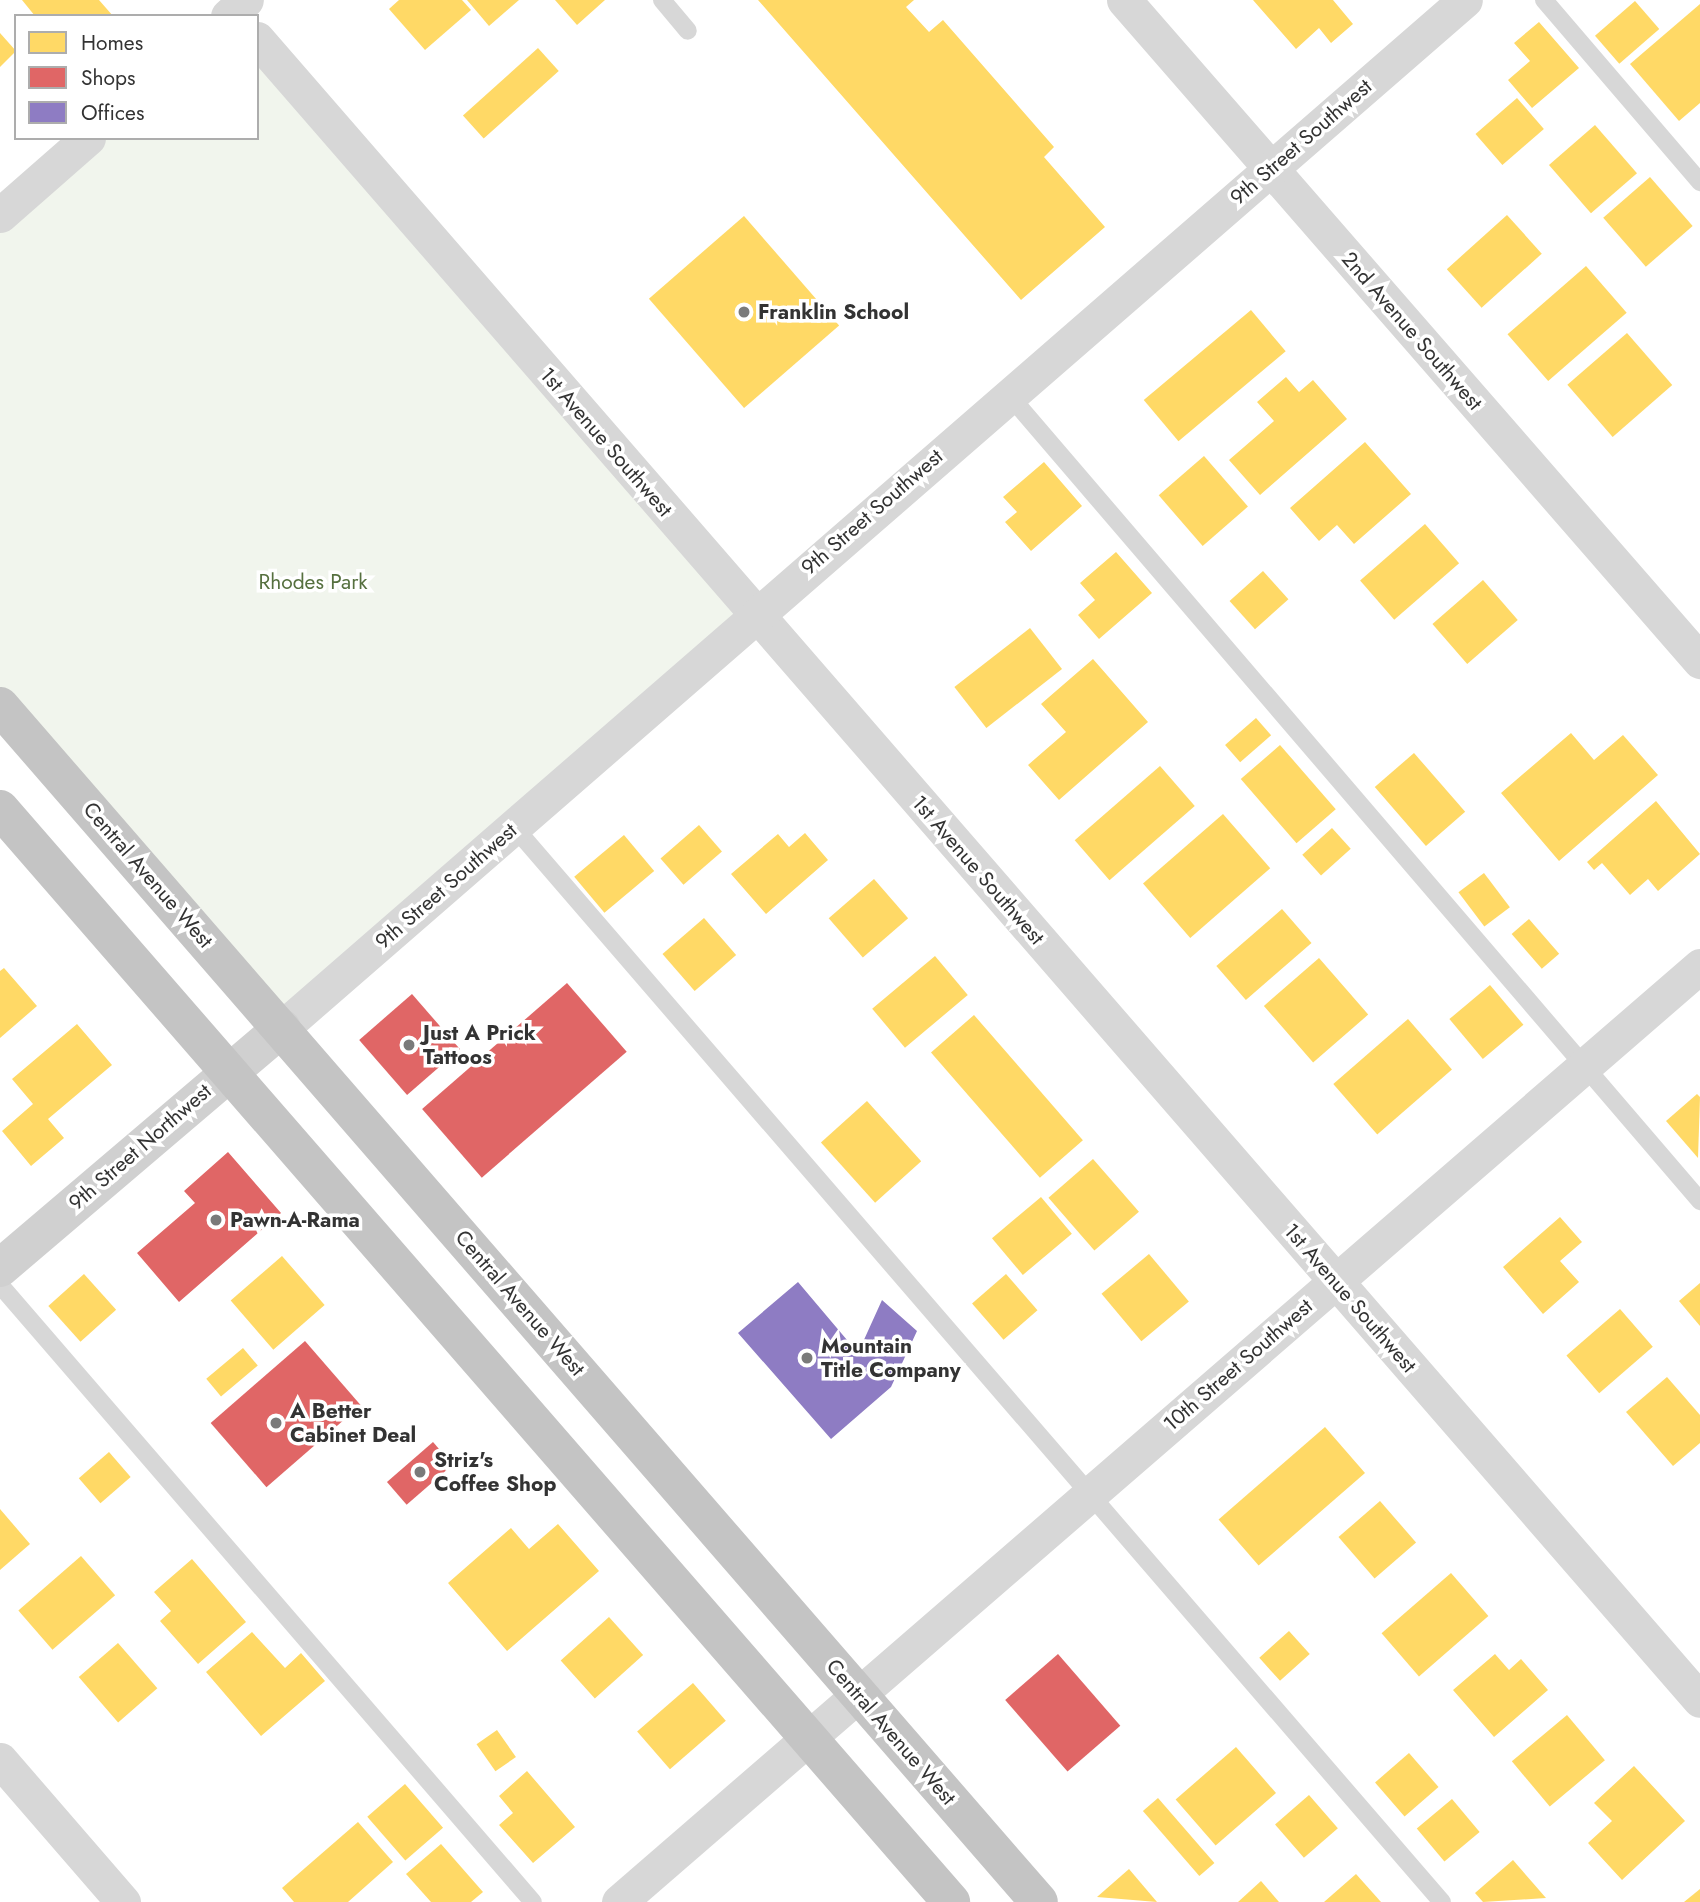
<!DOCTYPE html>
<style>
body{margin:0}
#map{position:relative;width:1700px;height:1902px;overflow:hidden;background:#fff;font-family:Jost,sans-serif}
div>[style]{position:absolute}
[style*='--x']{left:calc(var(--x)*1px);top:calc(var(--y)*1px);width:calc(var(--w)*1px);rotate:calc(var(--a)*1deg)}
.green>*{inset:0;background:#f1f5ed}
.homes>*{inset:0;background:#ffd966;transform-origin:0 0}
.shops>*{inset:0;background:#e06666;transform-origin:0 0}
.offices>*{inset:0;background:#8e7cc3}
.lane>*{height:18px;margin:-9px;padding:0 9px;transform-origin:9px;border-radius:9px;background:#d7d7d7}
.street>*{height:35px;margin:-17.5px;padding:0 17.5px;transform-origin:17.5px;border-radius:17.5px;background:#d7d7d7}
.secondary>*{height:38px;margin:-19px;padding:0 19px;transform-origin:19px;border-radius:19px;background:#d0d0d0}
.highway>*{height:38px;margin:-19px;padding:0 19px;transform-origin:19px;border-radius:19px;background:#c4c4c4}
.dots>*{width:19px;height:19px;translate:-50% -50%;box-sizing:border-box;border:4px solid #fff;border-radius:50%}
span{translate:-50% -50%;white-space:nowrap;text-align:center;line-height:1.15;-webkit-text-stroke:7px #fff;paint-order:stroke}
.street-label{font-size:21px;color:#333}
.poi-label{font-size:21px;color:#333;font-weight:700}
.left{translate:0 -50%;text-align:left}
.park-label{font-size:21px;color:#56703f}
.legend{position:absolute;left:14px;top:14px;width:245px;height:126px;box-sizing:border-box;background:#fff;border:2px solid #adadad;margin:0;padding:9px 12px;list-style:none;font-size:21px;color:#333}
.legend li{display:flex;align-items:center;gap:14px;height:35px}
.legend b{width:35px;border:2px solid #adadad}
</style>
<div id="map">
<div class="green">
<i style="clip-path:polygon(257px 39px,754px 614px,282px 1028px,0 706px,0 213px,86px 138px,257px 138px)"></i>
</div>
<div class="homes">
<i style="clip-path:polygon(22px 0,99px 0,113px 16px,35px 16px)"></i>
<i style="clip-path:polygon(399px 0,462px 0,471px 10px,425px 50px,389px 9px)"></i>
<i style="clip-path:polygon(467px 0,519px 0,489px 26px)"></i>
<i style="clip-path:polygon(555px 0,605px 0,577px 25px)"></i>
<i style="clip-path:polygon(758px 0,914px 0,906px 7px,929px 32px,943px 20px,1054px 147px,1044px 157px,1105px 227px,1021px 300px)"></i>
<i style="clip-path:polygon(1253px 0,1333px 0,1353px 24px,1331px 43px,1319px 28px,1296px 49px)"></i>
<i style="left:1635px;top:1px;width:37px;height:53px;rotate:49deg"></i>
<i style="clip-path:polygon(1700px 4px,1700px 103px,1679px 121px,1630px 64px)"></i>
<i style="clip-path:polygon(1539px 22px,1579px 68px,1532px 108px,1508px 80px,1530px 61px,1514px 43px)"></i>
<i style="clip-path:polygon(0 33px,16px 51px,0 67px)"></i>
<i style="left:538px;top:48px;width:31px;height:101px;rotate:48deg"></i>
<i style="left:1517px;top:98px;width:41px;height:55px;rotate:49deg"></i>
<i style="left:1595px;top:125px;width:64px;height:61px;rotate:49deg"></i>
<i style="left:1650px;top:177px;width:65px;height:62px;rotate:49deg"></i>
<i style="left:1507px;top:215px;width:52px;height:81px;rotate:48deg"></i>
<i style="left:744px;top:216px;width:145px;height:126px;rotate:49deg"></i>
<i style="left:1586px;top:266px;width:62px;height:104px;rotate:49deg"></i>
<i style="left:1251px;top:310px;width:54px;height:140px;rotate:50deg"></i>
<i style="left:1627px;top:333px;width:69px;height:79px;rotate:49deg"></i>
<i style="clip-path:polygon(1286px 377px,1299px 392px,1313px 380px,1347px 419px,1260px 495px,1229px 460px,1274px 421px,1257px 402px)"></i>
<i style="clip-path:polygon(1365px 442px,1411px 494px,1354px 544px,1337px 525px,1319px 541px,1290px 508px)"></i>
<i style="left:1204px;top:456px;width:67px;height:60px;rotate:49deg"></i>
<i style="clip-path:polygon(1044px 462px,1082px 506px,1031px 551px,1005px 522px,1017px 512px,1003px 497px)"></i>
<i style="left:1425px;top:524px;width:52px;height:86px;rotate:49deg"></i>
<i style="clip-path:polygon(1116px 552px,1152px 593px,1099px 639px,1078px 615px,1095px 600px,1080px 583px)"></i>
<i style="left:1263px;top:571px;width:38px;height:45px;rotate:48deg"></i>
<i style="left:1483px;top:580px;width:53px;height:67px;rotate:49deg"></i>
<i style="left:1030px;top:628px;width:52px;height:96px;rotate:52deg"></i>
<i style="clip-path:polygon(1093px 659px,1148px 722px,1059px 800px,1028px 765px,1066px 732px,1041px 704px)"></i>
<i style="left:1256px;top:718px;width:23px;height:41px;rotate:49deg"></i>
<i style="clip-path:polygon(1571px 733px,1594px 760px,1623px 735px,1658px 775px,1559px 861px,1501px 793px)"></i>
<i style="left:1280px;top:745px;width:85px;height:52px;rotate:49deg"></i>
<i style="left:1414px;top:753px;width:78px;height:52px;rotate:49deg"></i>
<i style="left:1160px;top:766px;width:53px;height:113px;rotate:49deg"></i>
<i style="clip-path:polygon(1656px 801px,1700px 854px,1658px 891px,1648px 879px,1630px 895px,1602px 863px,1594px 870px,1587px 862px)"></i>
<i style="left:1223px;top:814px;width:72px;height:106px;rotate:49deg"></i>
<i style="left:699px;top:825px;width:35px;height:51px;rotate:49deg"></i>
<i style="left:1332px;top:828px;width:28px;height:40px;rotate:48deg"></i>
<i style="clip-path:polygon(805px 833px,828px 860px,766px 914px,731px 874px,778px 834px,789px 847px)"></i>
<i style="left:624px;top:835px;width:47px;height:65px;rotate:50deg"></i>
<i style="left:1484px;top:873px;width:43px;height:32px;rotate:53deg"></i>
<i style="left:874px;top:879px;width:52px;height:60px;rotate:49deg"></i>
<i style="left:1282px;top:909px;width:45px;height:87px;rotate:49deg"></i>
<i style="left:704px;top:918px;width:49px;height:55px;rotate:49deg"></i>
<i style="left:1529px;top:919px;width:46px;height:23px;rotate:49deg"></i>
<i style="left:935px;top:956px;width:51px;height:82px;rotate:50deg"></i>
<i style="left:1319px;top:958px;width:75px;height:73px;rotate:49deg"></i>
<i style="clip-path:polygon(4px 968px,37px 1006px,0 1038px,0 971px)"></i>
<i style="left:1490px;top:985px;width:52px;height:53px;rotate:50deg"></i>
<i style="left:974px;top:1015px;width:166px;height:57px;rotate:49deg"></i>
<i style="left:1408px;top:1019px;width:67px;height:99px;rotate:49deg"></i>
<i style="clip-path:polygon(77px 1024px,112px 1065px,48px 1119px,64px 1138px,31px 1166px,2px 1131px,33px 1104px,12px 1079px)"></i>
<i style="clip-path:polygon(1697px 1094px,1700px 1097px,1698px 1158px,1666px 1121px)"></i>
<i style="left:867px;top:1101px;width:81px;height:62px;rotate:48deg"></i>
<i style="left:1093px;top:1159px;width:70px;height:59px;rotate:49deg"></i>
<i style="left:1041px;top:1197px;width:48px;height:64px;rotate:50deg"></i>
<i style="clip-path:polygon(1560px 1217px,1582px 1242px,1560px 1261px,1579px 1282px,1543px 1314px,1503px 1267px)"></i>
<i style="left:1149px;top:1254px;width:62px;height:62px;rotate:50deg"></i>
<i style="left:282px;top:1256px;width:65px;height:68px;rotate:49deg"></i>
<i style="left:84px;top:1274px;width:48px;height:48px;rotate:48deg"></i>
<i style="left:1006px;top:1274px;width:48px;height:45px;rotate:49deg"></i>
<i style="clip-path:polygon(1700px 1283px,1700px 1326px,1679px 1301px)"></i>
<i style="left:1620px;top:1309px;width:50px;height:71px;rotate:49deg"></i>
<i style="left:243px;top:1348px;width:23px;height:48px;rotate:50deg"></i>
<i style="clip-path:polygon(1667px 1377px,1700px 1415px,1700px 1443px,1673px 1466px,1626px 1412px)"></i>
<i style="left:1325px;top:1427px;width:61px;height:141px;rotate:49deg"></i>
<i style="left:109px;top:1452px;width:33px;height:40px;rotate:49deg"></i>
<i style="left:1380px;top:1501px;width:55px;height:55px;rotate:49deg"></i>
<i style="clip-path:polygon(0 1509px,30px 1544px,0 1570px)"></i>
<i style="clip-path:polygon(558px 1524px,599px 1571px,507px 1651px,448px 1583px,511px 1528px,529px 1549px)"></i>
<i style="left:81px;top:1556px;width:52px;height:83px;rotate:49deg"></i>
<i style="clip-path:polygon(192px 1559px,246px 1622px,198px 1664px,160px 1621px,171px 1611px,154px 1592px)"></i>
<i style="left:1451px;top:1573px;width:57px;height:92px;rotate:49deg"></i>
<i style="left:609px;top:1617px;width:51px;height:65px;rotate:48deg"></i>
<i style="left:1289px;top:1631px;width:31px;height:40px;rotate:48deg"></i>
<i style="clip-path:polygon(252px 1632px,285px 1668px,301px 1653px,325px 1681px,261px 1736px,206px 1672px)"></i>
<i style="left:118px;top:1643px;width:60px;height:52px;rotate:49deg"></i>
<i style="clip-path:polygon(1495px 1654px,1509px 1670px,1521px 1659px,1548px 1690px,1494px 1737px,1453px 1690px)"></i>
<i style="left:693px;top:1683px;width:50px;height:74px;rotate:49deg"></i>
<i style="left:1567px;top:1715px;width:59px;height:72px;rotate:50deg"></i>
<i style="left:497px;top:1730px;width:33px;height:25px;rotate:55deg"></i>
<i style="left:1236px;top:1747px;width:61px;height:80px;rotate:49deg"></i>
<i style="left:1409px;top:1753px;width:45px;height:45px;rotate:49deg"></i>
<i style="clip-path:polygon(1634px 1766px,1685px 1821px,1622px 1880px,1588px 1843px,1612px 1821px,1594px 1803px)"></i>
<i style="clip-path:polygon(527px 1771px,575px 1827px,533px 1863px,499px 1825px,513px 1813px,499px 1796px)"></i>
<i style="left:405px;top:1784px;width:58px;height:50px;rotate:49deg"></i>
<i style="left:1309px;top:1795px;width:44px;height:45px;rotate:49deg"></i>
<i style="left:1158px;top:1798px;width:86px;height:20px;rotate:49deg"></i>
<i style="left:1452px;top:1799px;width:43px;height:46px;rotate:50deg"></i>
<i style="clip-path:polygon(358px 1822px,393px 1862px,348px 1902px,294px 1902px,282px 1888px)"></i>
<i style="clip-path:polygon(441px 1844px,483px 1892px,471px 1902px,431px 1902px,406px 1874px)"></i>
<i style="clip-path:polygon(1513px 1860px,1546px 1898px,1483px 1902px,1475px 1893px)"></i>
<i style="clip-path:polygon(1129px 1869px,1157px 1902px,1097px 1897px)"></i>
<i style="clip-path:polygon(1356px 1874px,1381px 1902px,1324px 1902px)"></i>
<i style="clip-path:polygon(1261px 1881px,1279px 1902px,1238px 1902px)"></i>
<i style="clip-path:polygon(1700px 1889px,1700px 1902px,1684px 1902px)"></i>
</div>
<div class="shops">
<i style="left:567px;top:983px;width:91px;height:192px;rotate:49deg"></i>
<i style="left:412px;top:994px;width:73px;height:70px;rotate:49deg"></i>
<i style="clip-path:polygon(228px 1152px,281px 1213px,179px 1302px,137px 1253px,195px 1203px,184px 1191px)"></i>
<i style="left:305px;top:1341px;width:85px;height:125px;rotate:49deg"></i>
<i style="left:433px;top:1442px;width:30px;height:61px;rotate:49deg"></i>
<i style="left:1058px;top:1654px;width:95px;height:70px;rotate:49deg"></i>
</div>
<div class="offices">
<i style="clip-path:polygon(798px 1282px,858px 1353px,882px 1300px,917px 1331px,891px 1387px,831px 1439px,738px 1333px)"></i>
</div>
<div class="lane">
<i style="--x:662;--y:0;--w:40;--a:50"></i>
<i style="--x:1544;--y:0;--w:240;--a:49.4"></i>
<i style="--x:1009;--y:395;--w:1062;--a:49.39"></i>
<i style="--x:514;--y:827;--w:1420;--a:49.2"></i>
<i style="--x:0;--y:1285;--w:815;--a:49.18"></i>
</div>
<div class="street">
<i style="--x:1124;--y:0;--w:877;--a:48.93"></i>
<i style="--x:228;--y:16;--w:24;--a:-42"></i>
<i style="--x:257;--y:39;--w:2200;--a:49.02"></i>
<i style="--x:0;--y:215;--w:117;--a:-41.2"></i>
<i style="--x:282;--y:1028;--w:1567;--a:-40.99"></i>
<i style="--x:0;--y:1760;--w:188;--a:49.1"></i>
<i style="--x:619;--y:1902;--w:1430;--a:-40.89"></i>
</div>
<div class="secondary">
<i style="--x:0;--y:1268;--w:370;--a:-40.4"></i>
</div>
<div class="highway">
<i style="--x:0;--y:706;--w:1584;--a:49.02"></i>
<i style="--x:0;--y:809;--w:1449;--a:48.97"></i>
</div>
<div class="dots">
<i style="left:744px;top:312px;background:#7a7a7a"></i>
<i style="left:409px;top:1045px;background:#7a7a7a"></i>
<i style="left:216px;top:1220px;background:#7a7a7a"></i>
<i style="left:807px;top:1358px;background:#7a7a7a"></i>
<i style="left:276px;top:1423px;background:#7a7a7a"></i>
<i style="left:420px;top:1472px;background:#7a7a7a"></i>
</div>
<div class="street-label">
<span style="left:1301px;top:142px;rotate:-41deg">9th Street Southwest</span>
<span style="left:1412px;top:331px;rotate:49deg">2nd Avenue Southwest</span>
<span style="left:606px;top:442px;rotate:49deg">1st Avenue Southwest</span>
<span style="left:872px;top:512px;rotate:-41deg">9th Street Southwest</span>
<span style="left:978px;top:870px;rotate:49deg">1st Avenue Southwest</span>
<span style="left:148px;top:875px;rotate:49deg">Central Avenue West</span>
<span style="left:446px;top:886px;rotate:-41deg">9th Street Southwest</span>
<span style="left:140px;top:1147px;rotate:-41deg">9th Street Northwest</span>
<span style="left:1350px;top:1298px;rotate:49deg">1st Avenue Southwest</span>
<span style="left:520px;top:1303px;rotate:49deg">Central Avenue West</span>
<span style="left:1238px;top:1365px;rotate:-41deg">10th Street Southwest</span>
<span style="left:891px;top:1732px;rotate:49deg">Central Avenue West</span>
</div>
<div class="poi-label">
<span class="left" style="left:758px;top:312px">Franklin School</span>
<span class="left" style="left:423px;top:1045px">Just A Prick<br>Tattoos</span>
<span class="left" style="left:230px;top:1220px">Pawn-A-Rama</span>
<span class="left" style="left:821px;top:1358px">Mountain<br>Title Company</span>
<span class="left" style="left:290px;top:1423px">A Better<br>Cabinet Deal</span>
<span class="left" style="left:434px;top:1472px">Striz's<br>Coffee Shop</span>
</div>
<div class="park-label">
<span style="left:313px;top:582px">Rhodes Park</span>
</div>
<ul class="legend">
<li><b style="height:19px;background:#ffd966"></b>Homes</li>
<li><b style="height:19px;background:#e06666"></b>Shops</li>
<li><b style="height:19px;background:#8e7cc3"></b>Offices</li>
</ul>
</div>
